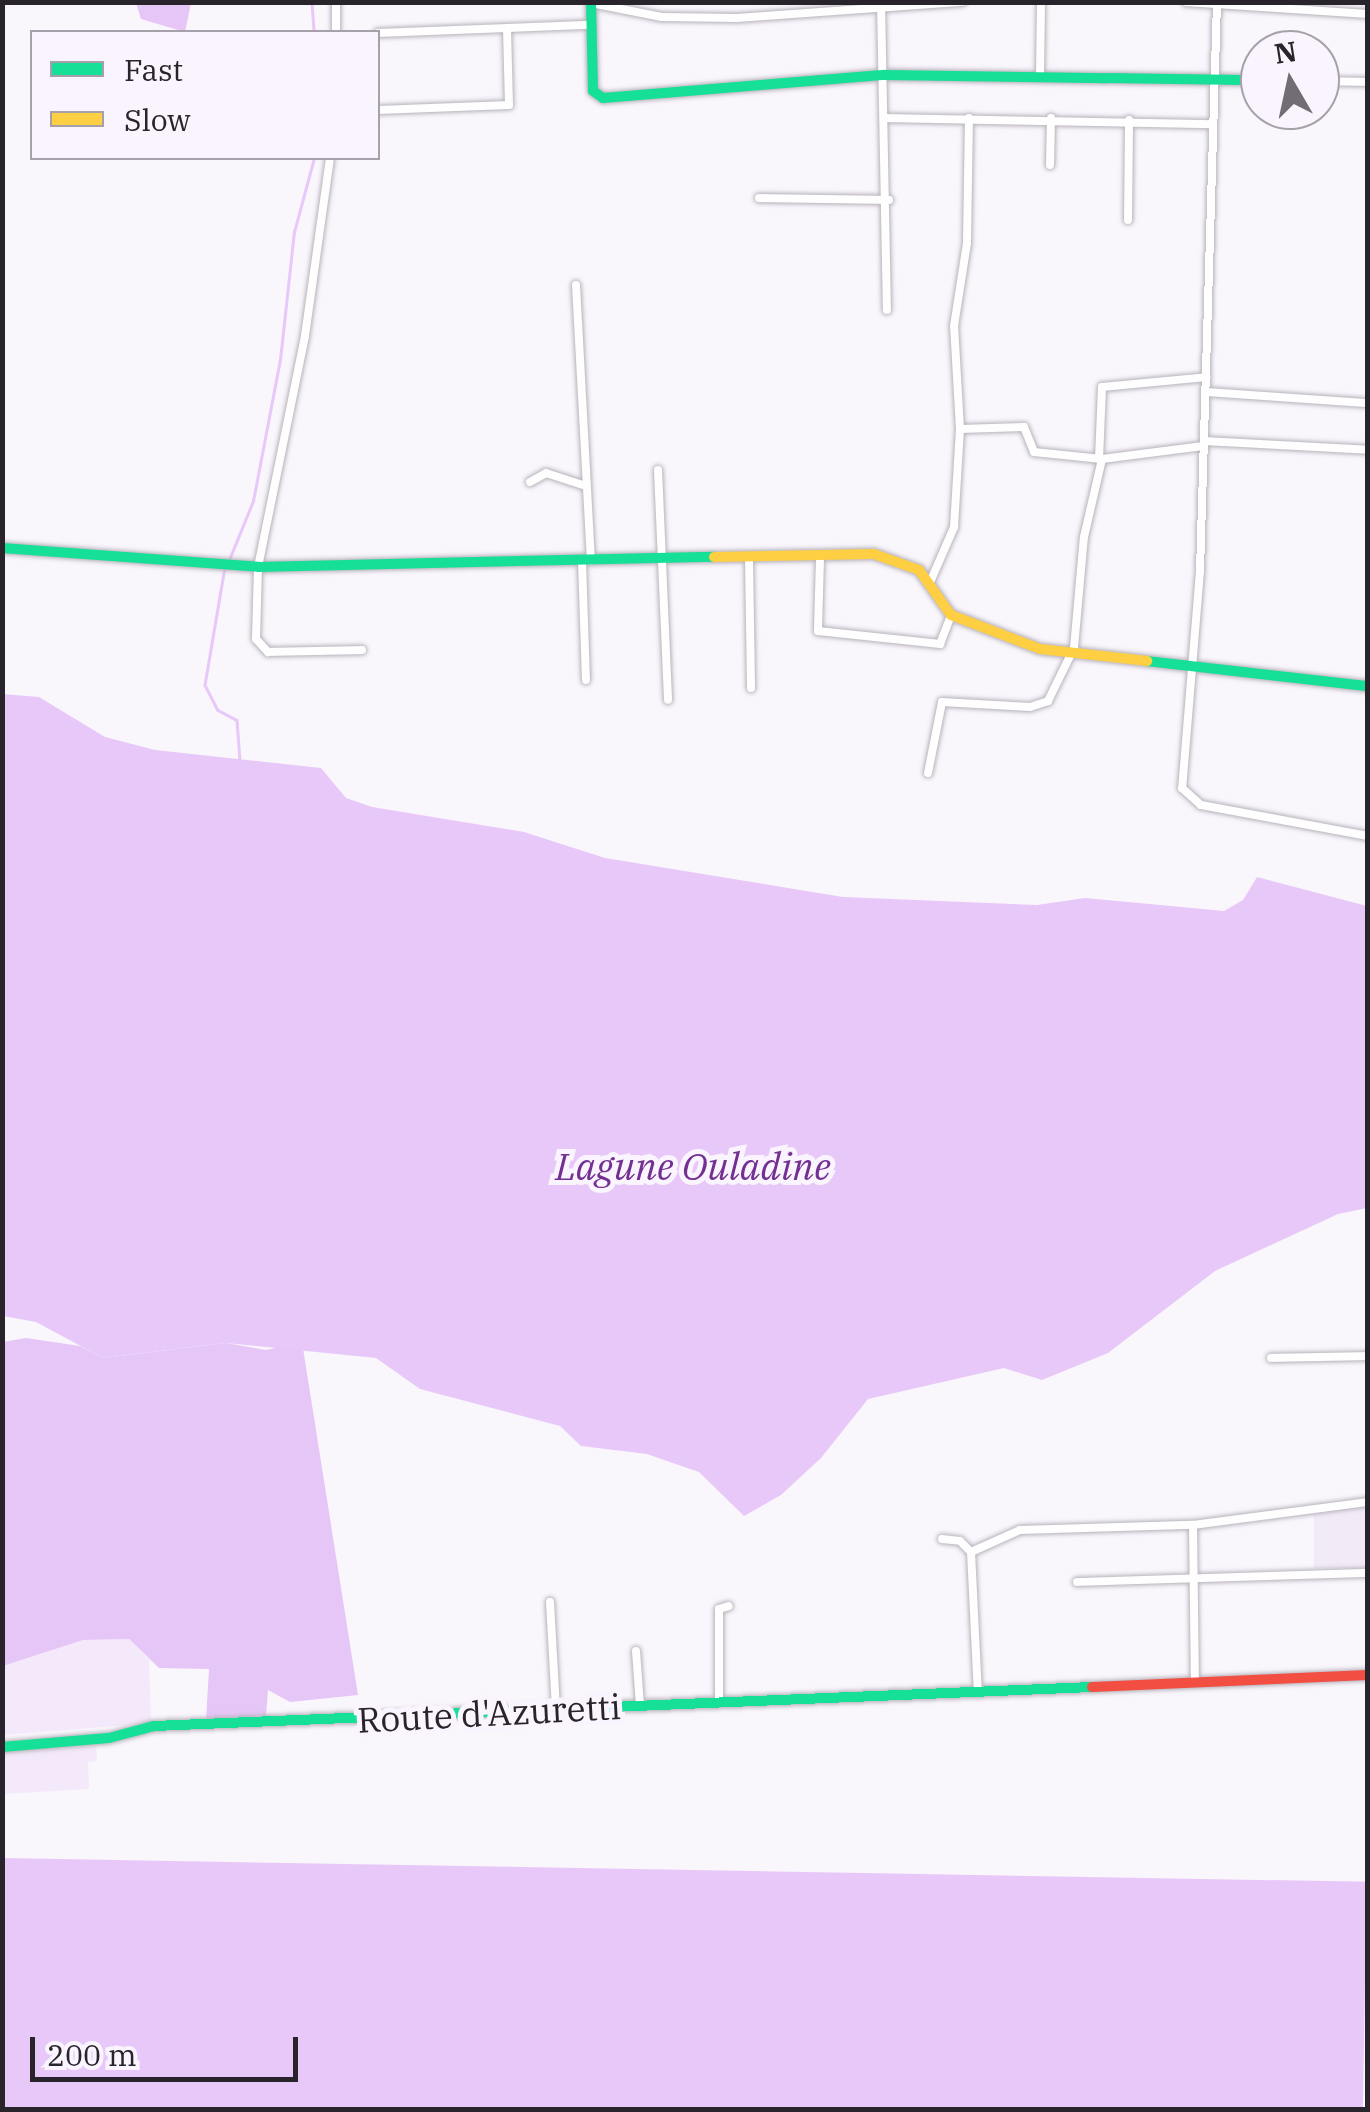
<!DOCTYPE html>
<style>
body{margin:0}
#map{position:relative;width:1370px;height:2112px;overflow:hidden;background:#f9f6fc;font-family:"IBM Plex Serif",serif}
div>[style]{position:absolute}
[style*='--x']{left:calc(var(--x)*1px);top:calc(var(--y)*1px);width:calc(var(--w)*1px);rotate:calc(var(--a)*1deg)}
.built>*{inset:0;background:#f2eaf7;transform-origin:0 0}
.green>*{inset:0;background:#f4e9fa}
.forest>*{inset:0;background:#e6c6f7}
.water>*{inset:0;background:#e8c8f8;transform-origin:0 0}
.stream>*{height:2.5px;margin:-1.25px;padding:0 1.25px;transform-origin:1.25px;border-radius:1.25px;background:#e8c8f8}
.roads{filter:drop-shadow(0 0 2px #b8b3bb) drop-shadow(0 0 2px #b8b3bb)}
.street>*{height:8px;margin:-4px;padding:0 4px;transform-origin:4px;border-radius:4px;background:#fefeff}
.fast>*{height:10px;margin:-5px;padding:0 5px;transform-origin:5px;border-radius:5px;background:#16e098}
.slow>*{height:10px;margin:-5px;padding:0 5px;transform-origin:5px;border-radius:5px;background:#ffcf43}
.jam>*{height:10px;margin:-5px;padding:0 5px;transform-origin:5px;border-radius:5px;background:#f24e42}
span{translate:-50% -50%;white-space:nowrap;text-align:center;line-height:1.15;-webkit-text-stroke:10px #faf4fe;paint-order:stroke}
.street-label{font-size:35px;color:#29232c}
.water-label{font-size:38px;color:#733091;font-style:italic}
.frame{position:absolute;inset:0;border:5px solid #29232c;pointer-events:none}
.legend{position:absolute;left:30px;top:30px;width:350px;height:130px;box-sizing:border-box;background:#faf4fe;border:2px solid #a6a0aa;margin:0;padding:12px 18px;list-style:none;font-size:30px;color:#29232c}
.legend li{display:flex;align-items:center;gap:20px;height:50px}
.legend b{width:50px;border:2px solid #a6a0aa}
.north{position:absolute;left:1240px;top:30px;width:100px;height:100px;box-sizing:border-box;background:#faf4fe;border:2px solid #a6a0aa;border-radius:50%;rotate:351deg;font-size:28px;font-weight:700;line-height:40px;text-align:center;color:#29232c}
.north::after{content:'';display:block;margin:auto;width:35px;height:45px;background:#726d75;clip-path:polygon(50% 0,100% 100%,50% 72%,0 100%)}
.scale{position:absolute;left:30px;top:2037px;width:268px;height:45px;box-sizing:border-box;border:5px solid #29232c;border-top:0;padding-left:12px;font-size:30px;line-height:35px;white-space:nowrap;color:#29232c;-webkit-text-stroke:8px #faf4fe;paint-order:stroke}
</style>
<div id="map">
<div class="built">
<i style="left:1367px;top:1508px;width:60px;height:53px;rotate:90deg"></i>
</div>
<div class="green">
<i style="clip-path:polygon(129px 1639px,149px 1660px,151px 1723px,3px 1735px,3px 1666px,83px 1640px)"></i>
<i style="clip-path:polygon(96px 1746px,97px 1761px,88px 1762px,89px 1789px,3px 1794px,3px 1751px)"></i>
</div>
<div class="forest">
<i style="clip-path:polygon(136px 3px,191px 3px,185px 32px,141px 19px)"></i>
<i style="clip-path:polygon(26px 1338px,80px 1346px,103px 1358px,226px 1343px,266px 1350px,302px 1342px,358px 1695px,290px 1702px,268px 1690px,266px 1716px,206px 1720px,209px 1669px,159px 1668px,129px 1639px,83px 1640px,3px 1666px,3px 1342px)"></i>
</div>
<div class="water">
<i style="clip-path:polygon(2px 694px,39px 697px,105px 737px,155px 750px,321px 768px,346px 798px,372px 807px,524px 832px,605px 858px,843px 897px,1037px 905px,1085px 898px,1224px 911px,1243px 900px,1257px 877px,1367px 906px,1367px 1208px,1338px 1214px,1215px 1271px,1108px 1353px,1042px 1380px,1004px 1368px,868px 1399px,821px 1458px,781px 1495px,744px 1516px,699px 1472px,647px 1454px,581px 1446px,560px 1426px,420px 1389px,376px 1358px,226px 1343px,103px 1358px,36px 1322px,3px 1316px)"></i>
<i style="left:3px;top:1858px;width:1364px;height:251px;rotate:1deg"></i>
</div>
<div class="stream">
<i style="--x:312;--y:2;--w:30;--a:86"></i>
<i style="--x:229;--y:560;--w:64;--a:-67.9"></i>
<i style="--x:253;--y:501;--w:144;--a:-79.2"></i>
<i style="--x:280;--y:360;--w:129;--a:-83.8"></i>
<i style="--x:294;--y:232;--w:77;--a:-74.9"></i>
<i style="--x:225;--y:567;--w:120;--a:99.6"></i>
<i style="--x:205;--y:685;--w:28;--a:63"></i>
<i style="--x:218;--y:710;--w:21;--a:28"></i>
<i style="--x:237;--y:720;--w:41;--a:85.8"></i>
</div>
<div class="roads">
<div class="street">
<i style="--x:881;--y:2;--w:308;--a:88.9"></i>
<i style="--x:1186;--y:2;--w:182;--a:3.8"></i>
<i style="--x:1217;--y:2;--w:569;--a:91.71"></i>
<i style="--x:1200;--y:571;--w:218;--a:94.7"></i>
<i style="--x:1182;--y:788;--w:25;--a:42"></i>
<i style="--x:1201;--y:805;--w:170;--a:10.5"></i>
<i style="--x:591;--y:3;--w:72;--a:11.2"></i>
<i style="--x:662;--y:17;--w:75;--a:0.8"></i>
<i style="--x:737;--y:18;--w:226;--a:-4.1"></i>
<i style="--x:336;--y:32;--w:30;--a:-90"></i>
<i style="--x:378;--y:33;--w:213;--a:-2.2"></i>
<i style="--x:1040;--y:75;--w:73;--a:-89.2"></i>
<i style="--x:1320;--y:81;--w:48;--a:1.2"></i>
<i style="--x:378;--y:110;--w:131;--a:-2.2"></i>
<i style="--x:509;--y:105;--w:76;--a:-91.5"></i>
<i style="--x:887;--y:118;--w:323;--a:1.1"></i>
<i style="--x:330;--y:158;--w:180;--a:98"></i>
<i style="--x:305;--y:336;--w:236;--a:101.5"></i>
<i style="--x:258;--y:567;--w:72;--a:91.6"></i>
<i style="--x:256;--y:639;--w:18;--a:47"></i>
<i style="--x:268;--y:652;--w:94;--a:-1.2"></i>
<i style="--x:1050;--y:165;--w:47;--a:-88.8"></i>
<i style="--x:759;--y:198;--w:130;--a:0.9"></i>
<i style="--x:1128;--y:220;--w:100;--a:-89.4"></i>
<i style="--x:576;--y:285;--w:276;--a:86.9"></i>
<i style="--x:1207;--y:392;--w:158;--a:4"></i>
<i style="--x:960;--y:429;--w:64;--a:-1.8"></i>
<i style="--x:1024;--y:427;--w:27;--a:68"></i>
<i style="--x:1034;--y:452;--w:68;--a:5.9"></i>
<i style="--x:1102;--y:459;--w:102;--a:-7.3"></i>
<i style="--x:1204;--y:441;--w:164;--a:3.1"></i>
<i style="--x:1099;--y:459;--w:72;--a:-87.6"></i>
<i style="--x:1102;--y:387;--w:105;--a:-5.4"></i>
<i style="--x:658;--y:470;--w:230;--a:87.5"></i>
<i style="--x:530;--y:482;--w:18;--a:-29"></i>
<i style="--x:546;--y:473;--w:42;--a:18"></i>
<i style="--x:820;--y:558;--w:73;--a:91.6"></i>
<i style="--x:818;--y:631;--w:123;--a:6.1"></i>
<i style="--x:940;--y:644;--w:31;--a:-69"></i>
<i style="--x:749;--y:559;--w:129;--a:89.1"></i>
<i style="--x:582;--y:561;--w:119;--a:88.1"></i>
<i style="--x:931;--y:580;--w:58;--a:-66.5"></i>
<i style="--x:954;--y:527;--w:98;--a:-86.5"></i>
<i style="--x:960;--y:429;--w:103;--a:-93.3"></i>
<i style="--x:954;--y:326;--w:84;--a:-81.1"></i>
<i style="--x:967;--y:243;--w:125;--a:-89.1"></i>
<i style="--x:928;--y:773;--w:72;--a:-78.8"></i>
<i style="--x:942;--y:702;--w:88;--a:3.3"></i>
<i style="--x:1030;--y:707;--w:19;--a:-18"></i>
<i style="--x:1048;--y:701;--w:59;--a:-63.9"></i>
<i style="--x:1074;--y:648;--w:111;--a:-84.9"></i>
<i style="--x:1084;--y:537;--w:80;--a:-77"></i>
<i style="--x:1271;--y:1358;--w:97;--a:-1.2"></i>
<i style="--x:1193;--y:1525;--w:157;--a:89.3"></i>
<i style="--x:942;--y:1539;--w:18;--a:6"></i>
<i style="--x:960;--y:1541;--w:16;--a:45"></i>
<i style="--x:971;--y:1552;--w:54;--a:-24.2"></i>
<i style="--x:1020;--y:1530;--w:173;--a:-1.7"></i>
<i style="--x:1193;--y:1525;--w:177;--a:-7.5"></i>
<i style="--x:971;--y:1552;--w:141;--a:87.2"></i>
<i style="--x:1077;--y:1582;--w:291;--a:-1.8"></i>
<i style="--x:550;--y:1602;--w:107;--a:86.8"></i>
<i style="--x:636;--y:1651;--w:54;--a:85.8"></i>
<i style="--x:719;--y:1702;--w:93;--a:-90"></i>
<i style="--x:719;--y:1609;--w:10;--a:-17"></i>
</div>
<div class="fast">
<i style="--x:591;--y:2;--w:89;--a:88.7"></i>
<i style="--x:593;--y:91;--w:12;--a:35"></i>
<i style="--x:603;--y:98;--w:283;--a:-4.7"></i>
<i style="--x:885;--y:75;--w:375;--a:0.8"></i>
<i style="--x:2;--y:548;--w:257;--a:4.2"></i>
<i style="--x:258;--y:567;--w:456;--a:-1.3"></i>
<i style="--x:1147;--y:661;--w:222;--a:6.5"></i>
<i style="--x:2;--y:1747;--w:107;--a:-4.8"></i>
<i style="--x:109;--y:1738;--w:47;--a:-14.9"></i>
<i style="--x:154;--y:1726;--w:939;--a:-2.38"></i>
</div>
<div class="slow">
<i style="--x:714;--y:557;--w:160;--a:-1.1"></i>
<i style="--x:874;--y:554;--w:48;--a:19.6"></i>
<i style="--x:919;--y:570;--w:55;--a:54.6"></i>
<i style="--x:951;--y:615;--w:95;--a:20.9"></i>
<i style="--x:1040;--y:649;--w:108;--a:6.4"></i>
</div>
<div class="jam">
<i style="--x:1092;--y:1687;--w:276;--a:-2.5"></i>
</div>
</div>
<div class="street-label">
<span style="left:489px;top:1713px;rotate:-3deg">Route d'Azuretti</span>
</div>
<div class="water-label">
<span style="left:693px;top:1166px">Lagune Ouladine</span>
</div>
<div class="frame"></div>
<ul class="legend">
<li><b style="height:12px;background:#16e098"></b>Fast</li>
<li><b style="height:12px;background:#ffcf43"></b>Slow</li>
</ul>
<div class="north">N</div>
<div class="scale">200 m</div>
</div>
